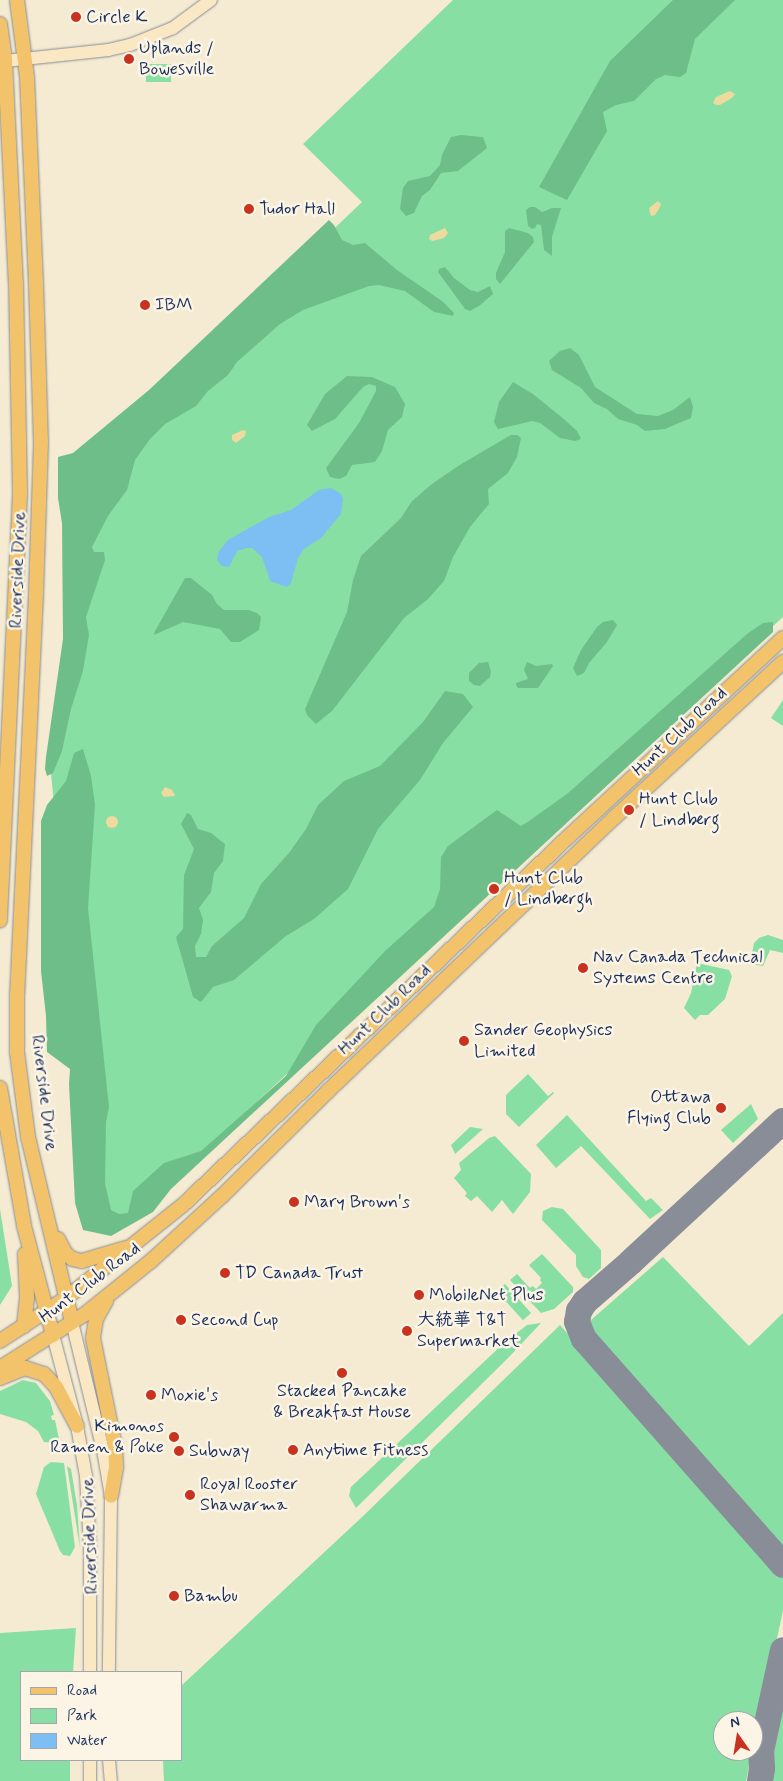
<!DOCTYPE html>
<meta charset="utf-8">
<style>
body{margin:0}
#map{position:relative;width:783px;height:1781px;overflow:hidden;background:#f4ebd2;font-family:Mynerve,"LXGW WenKai TC",sans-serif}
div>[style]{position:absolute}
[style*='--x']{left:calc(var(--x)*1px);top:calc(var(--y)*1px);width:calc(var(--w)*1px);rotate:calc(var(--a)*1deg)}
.green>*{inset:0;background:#88dfa3;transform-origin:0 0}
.forest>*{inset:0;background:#6ebe89}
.sand>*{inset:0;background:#eeda9e}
.round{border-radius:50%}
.water>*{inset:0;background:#7dbff2}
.taxiway>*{height:26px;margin:-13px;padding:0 13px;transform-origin:13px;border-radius:13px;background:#888d98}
.roads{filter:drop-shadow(0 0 1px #888d98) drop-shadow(0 0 1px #888d98)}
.secondary>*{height:12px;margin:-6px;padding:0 6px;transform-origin:6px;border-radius:6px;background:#fae7c3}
.primary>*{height:14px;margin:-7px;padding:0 7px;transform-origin:7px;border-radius:7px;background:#f2c36a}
.dots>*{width:14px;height:14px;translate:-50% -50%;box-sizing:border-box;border:2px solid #fcf5e5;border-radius:50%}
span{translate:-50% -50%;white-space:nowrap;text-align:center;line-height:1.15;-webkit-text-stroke:5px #fcf5e5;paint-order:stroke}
.poi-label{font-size:18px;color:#1b2f5e}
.left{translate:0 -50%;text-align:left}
.right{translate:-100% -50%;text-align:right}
.street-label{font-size:18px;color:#1b2f5e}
.legend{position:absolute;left:20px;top:1671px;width:162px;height:90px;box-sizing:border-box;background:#fcf5e5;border:1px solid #a2a6af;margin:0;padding:6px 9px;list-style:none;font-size:15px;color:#1b2f5e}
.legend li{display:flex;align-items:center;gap:10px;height:25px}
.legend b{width:25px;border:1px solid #a2a6af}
.north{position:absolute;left:713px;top:1711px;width:50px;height:50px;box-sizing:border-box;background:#fcf5e5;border:1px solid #a2a6af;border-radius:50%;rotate:347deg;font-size:14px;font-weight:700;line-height:20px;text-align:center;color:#1b2f5e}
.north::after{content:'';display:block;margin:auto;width:18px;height:22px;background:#c8321e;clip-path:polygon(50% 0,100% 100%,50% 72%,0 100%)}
</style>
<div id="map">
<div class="green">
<i style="clip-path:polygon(453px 0,783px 0,783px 617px,135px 1214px,94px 1227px,51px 773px,68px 704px,67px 484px,362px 202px,303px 144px)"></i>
<i style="left:146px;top:64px;width:25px;height:18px"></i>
<i style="clip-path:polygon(783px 700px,783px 726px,771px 718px)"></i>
<i style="clip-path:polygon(768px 935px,783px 940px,783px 953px,770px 950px,763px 966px,750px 964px,754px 943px,759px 938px)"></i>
<i style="clip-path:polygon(697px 963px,729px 970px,732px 976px,725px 999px,708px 1015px,700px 1015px,695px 1020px,684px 1008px,691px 993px)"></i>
<i style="clip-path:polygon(528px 1074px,548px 1096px,553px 1092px,554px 1093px,519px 1127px,506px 1114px,506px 1095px)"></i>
<i style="clip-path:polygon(751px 1104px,758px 1119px,733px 1143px,721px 1130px)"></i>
<i style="clip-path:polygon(567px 1115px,646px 1201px,651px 1198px,663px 1210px,650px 1219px,581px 1146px,556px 1168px,536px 1145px)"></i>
<i style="clip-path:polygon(470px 1127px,483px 1129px,455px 1154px,451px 1145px)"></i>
<i style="clip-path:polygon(495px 1136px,531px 1174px,530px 1192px,513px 1214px,502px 1200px,492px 1212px,477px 1196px,471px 1201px,465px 1196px,467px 1193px,454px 1178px,461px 1170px,459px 1163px,489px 1138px)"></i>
<i style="clip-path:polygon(552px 1207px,563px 1209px,601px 1250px,601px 1268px,589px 1279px,583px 1277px,576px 1266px,576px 1255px,542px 1220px,543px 1211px)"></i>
<i style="clip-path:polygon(0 1209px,12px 1286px,0 1305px)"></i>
<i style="clip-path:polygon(542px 1254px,573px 1287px,573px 1292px,554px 1309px,541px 1313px,510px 1280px,517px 1274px,530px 1288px,533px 1286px,536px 1289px,542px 1283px,540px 1280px,541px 1278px,529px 1265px)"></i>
<i style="clip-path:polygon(663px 1257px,749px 1346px,783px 1313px,783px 1553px,591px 1336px,591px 1320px)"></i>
<i style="left:505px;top:1284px;width:39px;height:11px;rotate:48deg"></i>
<i style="clip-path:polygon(541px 1323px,509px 1357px,356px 1508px,349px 1496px,351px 1487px,505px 1342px,527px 1325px)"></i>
<i style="clip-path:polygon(560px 1325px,783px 1577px,783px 1611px,753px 1748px,753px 1721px,723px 1721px,723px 1751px,752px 1751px,746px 1781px,164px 1781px,163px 1760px,181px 1760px,181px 1686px,361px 1518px)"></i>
<i style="clip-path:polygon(23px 1380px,36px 1383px,50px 1401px,54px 1415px,51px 1416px,52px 1420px,55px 1420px,59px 1439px,54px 1443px,44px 1442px,38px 1431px,26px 1422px,0 1414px,0 1391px)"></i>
<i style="clip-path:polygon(51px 1462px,64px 1463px,75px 1547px,70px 1556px,63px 1555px,60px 1551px,36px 1494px,44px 1467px)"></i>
<i style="clip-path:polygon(67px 1466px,71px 1469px,77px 1505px,80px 1548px)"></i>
<i style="clip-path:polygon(76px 1628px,73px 1672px,21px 1672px,21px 1760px,70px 1760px,70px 1781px,0 1781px,0 1633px)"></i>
<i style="clip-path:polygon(783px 1688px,783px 1781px,767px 1781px,772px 1760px,768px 1756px)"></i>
</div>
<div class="forest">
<i style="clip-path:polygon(673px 0,735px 0,695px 39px,686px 73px,680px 77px,665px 75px,656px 79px,634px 101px,616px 105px,603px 112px,607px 131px,567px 200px,539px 187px,610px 61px)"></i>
<i style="clip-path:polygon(461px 135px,483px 137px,487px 148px,458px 171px,441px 173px,430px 190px,422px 196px,414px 213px,406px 216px,400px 209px,401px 201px,403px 188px,408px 181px,430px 176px,440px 165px,442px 155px,451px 137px)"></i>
<i style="clip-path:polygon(530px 207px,535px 207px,542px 212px,552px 208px,561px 208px,552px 237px,552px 256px,544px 250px,541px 225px,537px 224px,535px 228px,532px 229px,528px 226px,526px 210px)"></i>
<i style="clip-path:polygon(329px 220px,334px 225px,342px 240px,353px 245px,365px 243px,397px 270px,442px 301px,454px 313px,453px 316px,434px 312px,405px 291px,379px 285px,369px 286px,303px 310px,280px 324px,237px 362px,228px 375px,208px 391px,196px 406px,165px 424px,150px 439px,135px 460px,127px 490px,108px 516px,92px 547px,94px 552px,104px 552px,105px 560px,86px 617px,89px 635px,83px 671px,71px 709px,62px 751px,53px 773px,47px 776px,45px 769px,46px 757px,63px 639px,62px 523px,58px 498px,58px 457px,73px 453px,149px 390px)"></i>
<i style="clip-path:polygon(509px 228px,528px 233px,533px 237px,534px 242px,500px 284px,496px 279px,496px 273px,505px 252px,505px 231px)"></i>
<i style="clip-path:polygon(445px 267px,454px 278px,470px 290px,478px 292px,490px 286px,493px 294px,479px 306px,470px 311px,465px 309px,438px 272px,439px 269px)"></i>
<i style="clip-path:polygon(570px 348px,579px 355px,595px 387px,637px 414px,658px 416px,673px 410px,690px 397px,693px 407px,691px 418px,665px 429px,645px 431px,637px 425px,618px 419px,607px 409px,594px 403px,581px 388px,552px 370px,549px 361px,560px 351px)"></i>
<i style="clip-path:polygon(347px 376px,372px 377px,395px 387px,405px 404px,402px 417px,388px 430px,382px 451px,375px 462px,352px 465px,346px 476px,339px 479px,330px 477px,326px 468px,359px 423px,376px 391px,376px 386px,369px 384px,363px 387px,335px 419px,312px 431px,307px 425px,325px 394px)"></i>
<i style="clip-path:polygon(513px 382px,533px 394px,565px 420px,577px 431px,581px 439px,575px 441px,560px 438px,540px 423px,532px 421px,498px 429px,494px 422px,499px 402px)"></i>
<i style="clip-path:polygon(511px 435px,517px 435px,521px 438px,517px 457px,508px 473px,488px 489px,489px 504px,470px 527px,453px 557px,444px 581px,427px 600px,404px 618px,332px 711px,316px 724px,307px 715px,305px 709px,347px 612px,353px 580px,361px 556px,401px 518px,412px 501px,432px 484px,458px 466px)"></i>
<i style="clip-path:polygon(185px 578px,191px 578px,212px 595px,217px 604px,224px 610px,249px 610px,257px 613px,261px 617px,259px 630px,240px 642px,231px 642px,220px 629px,183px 622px,154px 635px,155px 631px)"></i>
<i style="clip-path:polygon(613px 620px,617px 625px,607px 642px,589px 663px,584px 673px,577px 676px,573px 668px,581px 650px,597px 627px,603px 622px)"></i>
<i style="clip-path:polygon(773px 622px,773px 632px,171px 1189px,153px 1212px,111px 1236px,83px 1230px,75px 1203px,69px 1084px,70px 1069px,47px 1052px,46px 1016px,41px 971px,41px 821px,47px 805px,66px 781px,74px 753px,83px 749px,91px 776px,95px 805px,88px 908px,109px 1107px,106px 1122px,105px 1183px,111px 1210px,119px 1214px,128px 1213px,133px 1191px,164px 1163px,201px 1151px,286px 1076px,316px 1025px,385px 951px,434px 907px,440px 889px,441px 857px,448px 846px,497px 810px,521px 826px,529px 821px,567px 794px,747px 634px,763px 623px)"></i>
<i style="clip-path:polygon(488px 662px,491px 671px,490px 677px,480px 686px,474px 685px,469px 681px,469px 673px,479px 663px)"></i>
<i style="clip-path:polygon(527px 662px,536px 666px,552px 664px,553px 666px,538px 688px,518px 688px,516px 685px,516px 683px,528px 679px,524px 670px)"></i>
<i style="clip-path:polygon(445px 691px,463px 694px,473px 707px,443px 743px,420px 780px,378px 829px,348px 889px,314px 919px,286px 936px,234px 980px,213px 987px,201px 1002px,193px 997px,176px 937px,183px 929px,184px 875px,194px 849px,181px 824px,187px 813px,191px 815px,198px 829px,211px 833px,225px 844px,223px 861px,214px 873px,211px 892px,199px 908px,203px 920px,201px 934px,195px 946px,196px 957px,206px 957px,212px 946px,244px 918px,261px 884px,289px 853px,306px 829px,318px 805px,344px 781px,380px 766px,423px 722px)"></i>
</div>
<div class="sand">
<i style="clip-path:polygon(730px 91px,735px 94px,732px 98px,720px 105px,716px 105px,713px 103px,716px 97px)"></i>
<i style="clip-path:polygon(658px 201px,661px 204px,659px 209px,655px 215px,651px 216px,649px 208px)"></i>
<i style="clip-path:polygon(445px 228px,448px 233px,444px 238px,432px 241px,429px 239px,430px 235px)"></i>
<i style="clip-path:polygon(243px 430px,246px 431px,245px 436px,236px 443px,232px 440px,232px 435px)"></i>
<i style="clip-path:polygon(165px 787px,172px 790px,175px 795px,174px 796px,164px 797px,161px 793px)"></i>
<i class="round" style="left:106px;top:816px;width:12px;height:12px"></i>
</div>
<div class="water">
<i style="clip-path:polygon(331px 488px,340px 493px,343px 498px,341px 514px,321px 538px,304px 549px,298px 558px,291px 583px,287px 587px,270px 581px,262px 557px,252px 548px,247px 548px,237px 551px,229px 567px,222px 566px,217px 560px,219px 551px,228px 540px,269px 517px,291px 510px,319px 490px)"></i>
</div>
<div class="taxiway">
<i style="--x:783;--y:1121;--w:207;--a:137.2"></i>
<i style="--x:631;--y:1262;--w:61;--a:139"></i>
<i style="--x:585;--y:1302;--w:11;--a:124"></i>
<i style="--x:579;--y:1311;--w:11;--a:100"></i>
<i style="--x:577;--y:1322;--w:18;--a:68"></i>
<i style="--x:584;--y:1339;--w:301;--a:48.6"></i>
<i style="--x:760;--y:1781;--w:13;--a:-81"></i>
<i style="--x:762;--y:1768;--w:17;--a:-93"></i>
<i style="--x:761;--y:1751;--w:103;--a:-77.7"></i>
</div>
<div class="roads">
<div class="secondary">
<i style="--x:5;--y:61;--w:104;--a:-6.1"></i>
<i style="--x:108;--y:50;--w:23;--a:-13"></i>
<i style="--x:130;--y:45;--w:46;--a:-21.6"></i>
<i style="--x:173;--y:28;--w:47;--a:-36.4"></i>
<i style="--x:72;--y:1322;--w:132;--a:76.4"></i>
<i style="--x:103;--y:1450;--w:47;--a:80.1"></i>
<i style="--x:111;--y:1496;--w:176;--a:90.7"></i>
<i style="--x:53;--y:1335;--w:94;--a:75.2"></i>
<i style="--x:77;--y:1426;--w:51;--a:79.8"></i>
<i style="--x:86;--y:1476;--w:72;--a:86.8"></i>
<i style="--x:90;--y:1548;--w:124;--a:90"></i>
<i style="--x:109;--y:1760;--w:21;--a:85"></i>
<i style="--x:90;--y:1781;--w:21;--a:-90"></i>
</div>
<div class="primary">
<i style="--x:17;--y:0;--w:78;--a:82.6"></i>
<i style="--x:27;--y:77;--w:206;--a:87.5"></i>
<i style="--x:36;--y:283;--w:160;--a:88.2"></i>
<i style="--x:41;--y:443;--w:152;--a:91.9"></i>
<i style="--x:36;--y:595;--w:399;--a:92.7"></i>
<i style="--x:17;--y:994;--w:58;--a:90"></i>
<i style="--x:17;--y:1052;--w:86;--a:82.6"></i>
<i style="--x:28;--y:1137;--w:190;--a:76.6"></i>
<i style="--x:0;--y:24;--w:37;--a:82"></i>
<i style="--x:5;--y:61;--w:222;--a:87.2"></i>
<i style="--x:16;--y:283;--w:211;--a:88.9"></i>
<i style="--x:20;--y:494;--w:427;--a:92.7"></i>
<i style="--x:0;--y:1088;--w:140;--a:80.1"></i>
<i style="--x:24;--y:1226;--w:113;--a:75.1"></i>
<i style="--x:58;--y:1239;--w:17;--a:62"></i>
<i style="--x:66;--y:1254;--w:9;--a:36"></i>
<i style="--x:73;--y:1259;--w:9;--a:13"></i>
<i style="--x:82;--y:1261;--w:46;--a:-16.5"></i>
<i style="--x:106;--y:1301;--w:21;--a:119"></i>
<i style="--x:96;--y:1319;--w:19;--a:99"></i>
<i style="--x:93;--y:1338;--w:110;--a:78.5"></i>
<i style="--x:115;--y:1446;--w:22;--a:87"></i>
<i style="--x:116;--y:1468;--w:28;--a:100"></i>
<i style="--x:24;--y:1326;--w:29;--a:-84"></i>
<i style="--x:27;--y:1297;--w:43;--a:-92.7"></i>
<i style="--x:0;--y:1341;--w:79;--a:-33.1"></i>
<i style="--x:66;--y:1298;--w:149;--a:-38.5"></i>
<i style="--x:183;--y:1205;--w:530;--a:-43.7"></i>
<i style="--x:566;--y:839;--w:296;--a:-42.8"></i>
<i style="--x:0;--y:1368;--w:101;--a:-32.4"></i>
<i style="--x:85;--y:1314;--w:85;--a:-38.8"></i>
<i style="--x:151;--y:1261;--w:96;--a:-42.5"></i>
<i style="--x:222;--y:1196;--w:148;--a:-44.7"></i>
<i style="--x:327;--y:1092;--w:398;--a:-43.7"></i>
<i style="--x:615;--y:817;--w:229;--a:-42.7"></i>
<i style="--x:0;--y:1378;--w:27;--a:-22"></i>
<i style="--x:25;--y:1368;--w:20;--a:18"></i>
<i style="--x:44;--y:1374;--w:18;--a:47"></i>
<i style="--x:56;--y:1387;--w:44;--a:61.7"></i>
</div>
</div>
<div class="dots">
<i style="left:76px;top:17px;background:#c8321e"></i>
<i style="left:129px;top:59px;background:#c8321e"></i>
<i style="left:249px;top:209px;background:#c8321e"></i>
<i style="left:145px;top:305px;background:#c8321e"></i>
<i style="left:629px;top:810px;background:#c8321e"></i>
<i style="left:494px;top:889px;background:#c8321e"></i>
<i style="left:583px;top:968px;background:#c8321e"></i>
<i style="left:464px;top:1041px;background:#c8321e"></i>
<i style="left:721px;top:1108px;background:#c8321e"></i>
<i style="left:294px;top:1202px;background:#c8321e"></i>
<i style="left:225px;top:1273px;background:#c8321e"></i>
<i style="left:419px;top:1295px;background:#c8321e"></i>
<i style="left:181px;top:1320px;background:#c8321e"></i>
<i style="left:407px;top:1331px;background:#c8321e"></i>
<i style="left:342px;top:1373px;background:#c8321e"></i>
<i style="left:151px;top:1395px;background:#c8321e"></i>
<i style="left:174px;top:1437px;background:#c8321e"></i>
<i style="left:293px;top:1450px;background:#c8321e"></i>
<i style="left:179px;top:1451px;background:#c8321e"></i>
<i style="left:190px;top:1495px;background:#c8321e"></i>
<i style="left:174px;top:1596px;background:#c8321e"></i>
</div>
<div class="poi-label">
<span class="left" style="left:86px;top:17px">Circle K</span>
<span class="left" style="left:139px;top:59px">Uplands /<br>Bowesville</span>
<span class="left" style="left:259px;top:209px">Tudor Hall</span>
<span class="left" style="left:155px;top:305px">IBM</span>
<span class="left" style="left:639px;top:810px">Hunt Club<br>/ Lindberg</span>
<span class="left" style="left:504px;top:889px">Hunt Club<br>/ Lindbergh</span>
<span class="left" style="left:593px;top:968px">Nav Canada Technical<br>Systems Centre</span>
<span class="left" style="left:474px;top:1041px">Sander Geophysics<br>Limited</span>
<span class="right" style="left:711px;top:1108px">Ottawa<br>Flying Club</span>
<span class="left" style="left:304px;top:1202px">Mary Brown's</span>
<span class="left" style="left:235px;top:1273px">TD Canada Trust</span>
<span class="left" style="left:429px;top:1295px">MobileNet Plus</span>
<span class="left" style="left:191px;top:1320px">Second Cup</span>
<span class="left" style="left:417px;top:1331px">大統華 T&amp;T<br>Supermarket</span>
<span style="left:342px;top:1402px">Stacked Pancake<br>&amp; Breakfast House</span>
<span class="left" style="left:161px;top:1395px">Moxie's</span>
<span class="right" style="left:164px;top:1437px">Kimonos<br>Ramen &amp; Poke</span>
<span class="left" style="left:303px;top:1450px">Anytime Fitness</span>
<span class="left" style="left:189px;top:1451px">Subway</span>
<span class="left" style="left:200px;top:1495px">Royal Rooster<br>Shawarma</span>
<span class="left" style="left:184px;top:1596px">Bambu</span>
</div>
<div class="street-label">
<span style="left:18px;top:570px;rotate:-88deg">Riverside Drive</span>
<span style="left:680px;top:732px;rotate:-43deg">Hunt Club Road</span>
<span style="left:385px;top:1010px;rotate:-44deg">Hunt Club Road</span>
<span style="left:44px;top:1093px;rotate:83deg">Riverside Drive</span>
<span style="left:90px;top:1283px;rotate:-37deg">Hunt Club Road</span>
<span style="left:90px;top:1536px;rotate:-92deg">Riverside Drive</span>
</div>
<ul class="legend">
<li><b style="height:6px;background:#f2c36a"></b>Road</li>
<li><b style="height:14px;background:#88dfa3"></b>Park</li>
<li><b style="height:14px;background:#7dbff2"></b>Water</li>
</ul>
<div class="north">N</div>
</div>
